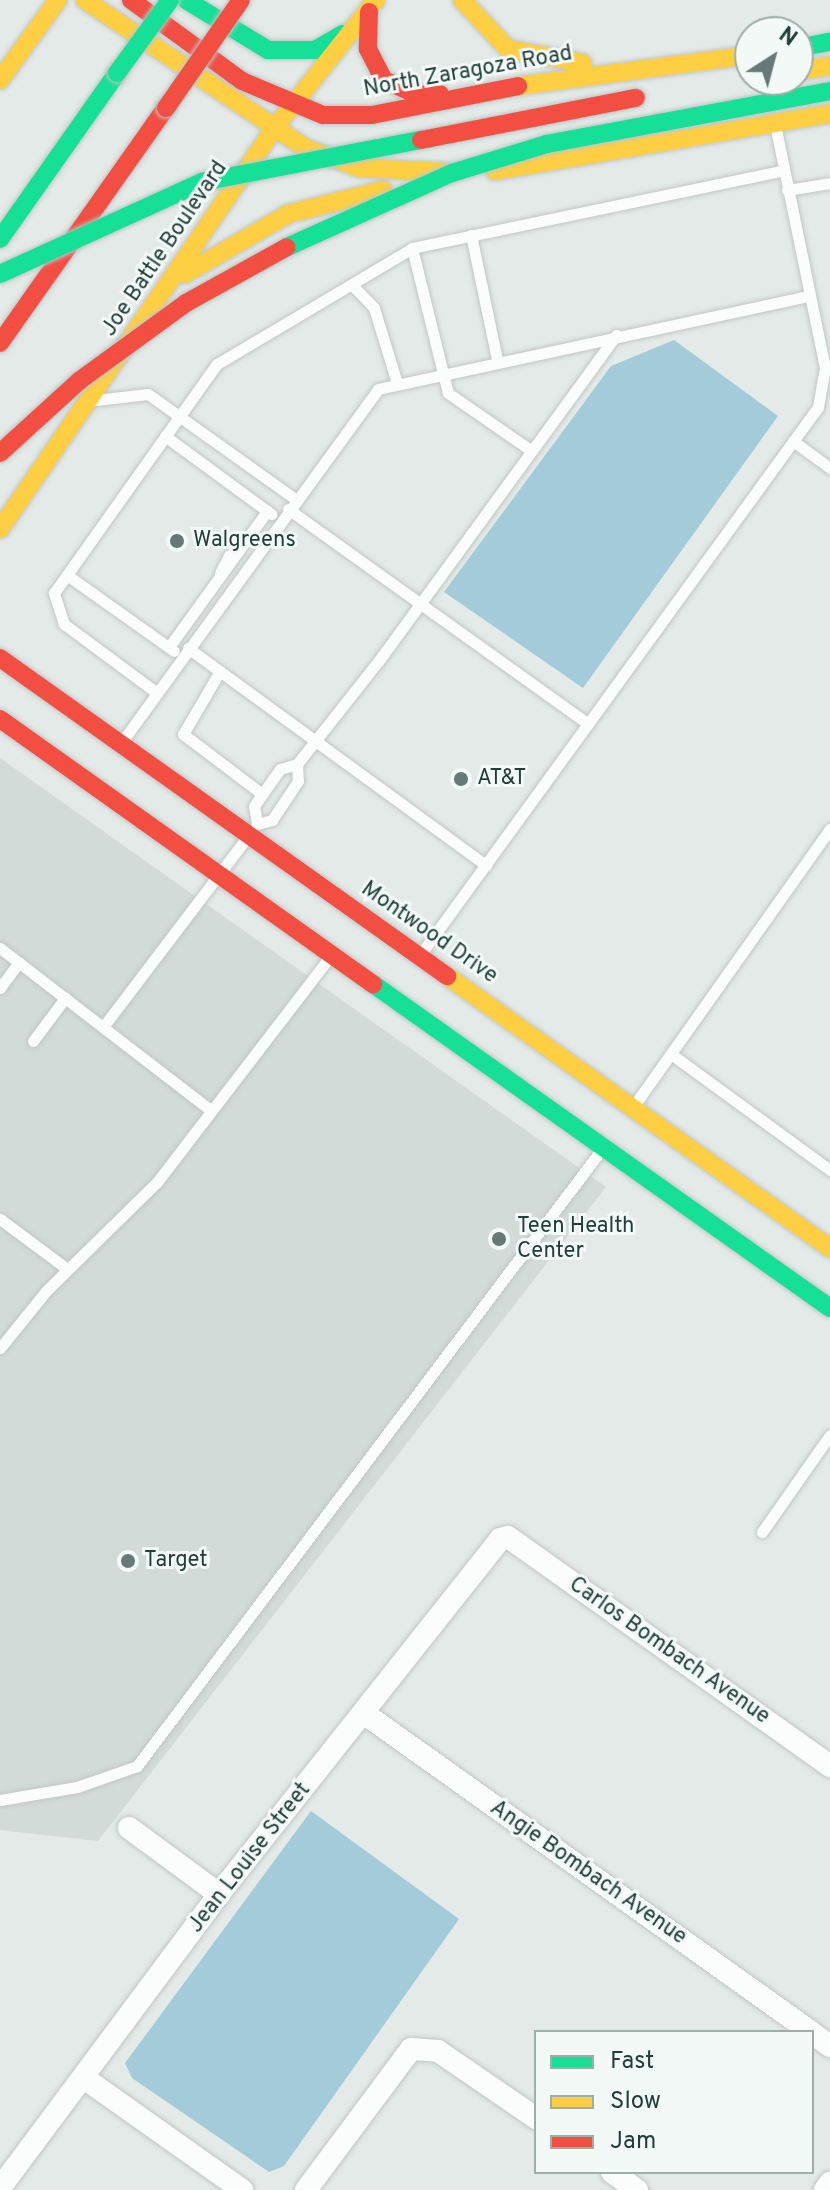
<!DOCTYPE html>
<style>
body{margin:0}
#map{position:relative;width:830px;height:2190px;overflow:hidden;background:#e4eae8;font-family:Overpass,sans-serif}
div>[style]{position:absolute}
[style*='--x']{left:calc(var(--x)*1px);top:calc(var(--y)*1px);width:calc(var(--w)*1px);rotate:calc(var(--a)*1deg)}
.built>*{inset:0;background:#d2dbd8}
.water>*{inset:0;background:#a3cbda}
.roads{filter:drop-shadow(0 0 2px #c1c7c5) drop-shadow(0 0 2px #c1c7c5)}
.lane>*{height:11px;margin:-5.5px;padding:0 5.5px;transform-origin:5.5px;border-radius:5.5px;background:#fbfcfc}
.street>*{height:22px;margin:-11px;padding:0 11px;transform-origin:11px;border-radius:11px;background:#fbfcfc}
.fast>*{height:18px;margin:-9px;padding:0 9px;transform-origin:9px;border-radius:9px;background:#16e098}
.slow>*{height:18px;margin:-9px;padding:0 9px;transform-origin:9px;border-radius:9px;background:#ffcf43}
.jam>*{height:18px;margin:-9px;padding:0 9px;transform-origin:9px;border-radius:9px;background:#f24e42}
.bridges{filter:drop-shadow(0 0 2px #bcc6c4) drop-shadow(0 0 2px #bcc6c4)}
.fast-bridge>*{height:18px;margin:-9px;padding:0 9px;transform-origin:9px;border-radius:9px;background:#16e098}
.jam-bridge>*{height:18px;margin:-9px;padding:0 9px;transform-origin:9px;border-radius:9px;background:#f24e42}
.dots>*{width:22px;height:22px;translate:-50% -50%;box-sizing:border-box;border:4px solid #f2f9f6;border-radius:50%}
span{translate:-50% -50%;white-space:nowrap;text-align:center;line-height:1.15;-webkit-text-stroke:6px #f2f9f6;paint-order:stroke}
.street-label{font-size:22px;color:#213e3a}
.poi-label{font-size:22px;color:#213e3a}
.left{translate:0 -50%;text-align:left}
.legend{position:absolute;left:534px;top:2030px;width:280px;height:144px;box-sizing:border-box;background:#f2f9f6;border:2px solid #9eaeab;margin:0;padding:10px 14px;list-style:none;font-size:24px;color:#213e3a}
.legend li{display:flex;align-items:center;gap:16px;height:40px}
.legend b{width:40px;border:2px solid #9eaeab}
.north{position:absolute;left:734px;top:16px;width:80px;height:80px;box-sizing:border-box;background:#f2f9f6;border:2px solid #9eaeab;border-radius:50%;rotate:36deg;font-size:22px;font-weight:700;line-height:32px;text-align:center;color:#213e3a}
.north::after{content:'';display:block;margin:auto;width:28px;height:36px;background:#657a77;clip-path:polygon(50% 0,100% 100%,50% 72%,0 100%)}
</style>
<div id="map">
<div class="built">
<i style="clip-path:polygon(0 758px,606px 1187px,98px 1841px,0 1830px)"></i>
</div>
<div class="water">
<i style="clip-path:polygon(674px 340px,778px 416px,583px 688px,444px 592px,611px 366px)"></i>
<i style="clip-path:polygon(311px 1811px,459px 1919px,284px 2166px,269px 2172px,132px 2078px,125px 2063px)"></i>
</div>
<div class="roads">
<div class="lane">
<i style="--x:787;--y:190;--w:44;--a:-9.2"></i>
<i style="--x:471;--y:235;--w:127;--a:78.2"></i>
<i style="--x:412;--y:248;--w:149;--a:76.1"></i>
<i style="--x:448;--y:393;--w:102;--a:34.6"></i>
<i style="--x:354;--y:287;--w:29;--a:46"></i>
<i style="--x:374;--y:308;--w:75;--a:73"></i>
<i style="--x:96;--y:400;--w:52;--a:-6.6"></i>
<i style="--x:148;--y:394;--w:181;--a:35.5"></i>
<i style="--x:165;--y:436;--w:132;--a:36.3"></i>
<i style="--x:793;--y:441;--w:46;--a:36.1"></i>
<i style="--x:288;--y:509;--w:369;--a:35.6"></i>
<i style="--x:220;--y:573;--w:20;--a:-63"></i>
<i style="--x:67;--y:575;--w:131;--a:35.4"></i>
<i style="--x:169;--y:647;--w:168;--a:-54.2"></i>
<i style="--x:188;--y:648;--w:369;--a:36.1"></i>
<i style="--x:220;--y:671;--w:73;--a:120.4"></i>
<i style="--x:183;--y:734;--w:99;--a:37.2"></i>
<i style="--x:157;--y:693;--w:116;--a:-143.4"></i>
<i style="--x:64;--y:624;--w:33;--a:-108"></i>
<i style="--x:54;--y:593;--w:281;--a:-54.6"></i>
<i style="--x:217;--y:364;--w:227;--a:-30.7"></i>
<i style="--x:412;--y:248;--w:380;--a:-11.8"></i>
<i style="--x:121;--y:743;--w:437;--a:-54"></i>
<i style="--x:378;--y:389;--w:441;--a:-12.2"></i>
<i style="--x:297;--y:764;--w:17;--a:87"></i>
<i style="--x:298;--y:781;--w:47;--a:123.7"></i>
<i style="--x:272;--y:820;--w:16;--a:165"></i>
<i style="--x:257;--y:824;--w:18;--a:-99"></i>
<i style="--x:254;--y:806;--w:45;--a:-54.9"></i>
<i style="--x:280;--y:769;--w:18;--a:-16"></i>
<i style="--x:297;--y:764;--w:134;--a:-51.7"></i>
<i style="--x:380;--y:659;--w:401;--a:-53.9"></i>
<i style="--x:0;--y:948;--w:267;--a:37.6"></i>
<i style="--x:420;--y:955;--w:677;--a:-54.01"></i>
<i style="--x:818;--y:407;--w:40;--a:-80"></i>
<i style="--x:825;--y:368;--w:249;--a:-101.6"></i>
<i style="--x:0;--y:988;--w:32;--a:-54"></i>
<i style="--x:103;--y:1027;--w:240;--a:-52.8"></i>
<i style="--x:33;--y:1041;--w:54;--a:-53.3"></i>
<i style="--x:671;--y:1054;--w:197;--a:36.1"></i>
<i style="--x:633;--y:1107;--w:341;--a:-54.7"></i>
<i style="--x:0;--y:1219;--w:84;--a:36.7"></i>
<i style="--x:0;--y:1348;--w:73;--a:-51.1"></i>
<i style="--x:46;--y:1291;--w:156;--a:-44.5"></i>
<i style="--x:157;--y:1182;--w:286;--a:-52.5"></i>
<i style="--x:762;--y:1532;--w:118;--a:-55"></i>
<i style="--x:0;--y:1800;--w:78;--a:-9.6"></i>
<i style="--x:77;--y:1787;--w:64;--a:-19.3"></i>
<i style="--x:137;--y:1766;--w:771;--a:-53.01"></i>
</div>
<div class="street">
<i style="--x:365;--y:1714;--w:548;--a:35.49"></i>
<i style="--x:129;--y:1828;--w:112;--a:36.3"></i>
<i style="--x:812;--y:2033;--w:22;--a:36"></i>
<i style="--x:84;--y:2078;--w:194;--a:35.3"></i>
<i style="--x:612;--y:2172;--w:31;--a:36"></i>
<i style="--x:0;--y:2188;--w:367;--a:-53.3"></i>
<i style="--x:219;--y:1894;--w:453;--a:-51.6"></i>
<i style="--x:500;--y:1539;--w:8;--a:-14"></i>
<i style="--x:508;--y:1537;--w:395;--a:35.4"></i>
<i style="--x:306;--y:2190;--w:176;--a:-53.3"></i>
<i style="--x:411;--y:2049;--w:27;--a:4"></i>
<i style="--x:438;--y:2051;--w:119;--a:34.4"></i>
<i style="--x:825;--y:2190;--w:9;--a:-54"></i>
</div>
<div class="fast">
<i style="--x:186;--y:0;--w:96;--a:31.4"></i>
<i style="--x:268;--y:50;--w:47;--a:0"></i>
<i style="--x:315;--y:50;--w:32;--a:-30"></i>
<i style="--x:798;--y:48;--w:33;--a:-11"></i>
<i style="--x:0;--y:239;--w:203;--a:-54.8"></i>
<i style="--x:373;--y:984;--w:560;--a:35.34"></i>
</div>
<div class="slow">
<i style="--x:85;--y:0;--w:265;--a:33.9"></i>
<i style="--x:305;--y:148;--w:59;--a:20"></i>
<i style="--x:360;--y:168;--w:85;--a:2.7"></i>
<i style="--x:462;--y:0;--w:67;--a:46.8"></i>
<i style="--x:508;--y:49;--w:76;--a:10.6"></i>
<i style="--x:798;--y:71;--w:32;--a:-9"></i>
<i style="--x:0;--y:80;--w:99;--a:-54.1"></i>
<i style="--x:518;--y:86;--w:234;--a:-7.6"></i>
<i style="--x:495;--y:171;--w:340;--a:-9.7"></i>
<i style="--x:185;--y:274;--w:119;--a:-30.2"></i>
<i style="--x:288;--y:214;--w:98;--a:-14.2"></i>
<i style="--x:0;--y:529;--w:483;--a:-55.6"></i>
<i style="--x:273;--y:130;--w:166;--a:-51.6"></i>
<i style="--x:447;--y:976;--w:470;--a:35.4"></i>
</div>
<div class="jam">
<i style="--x:131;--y:0;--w:137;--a:36.1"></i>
<i style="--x:242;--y:81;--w:88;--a:22.8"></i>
<i style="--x:323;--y:115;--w:49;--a:0"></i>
<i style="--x:372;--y:115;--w:149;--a:-11.2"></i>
<i style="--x:369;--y:12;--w:37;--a:92"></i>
<i style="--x:368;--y:49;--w:35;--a:63"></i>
<i style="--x:384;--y:80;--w:36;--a:24"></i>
<i style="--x:417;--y:95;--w:23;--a:-2"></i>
<i style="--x:0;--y:343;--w:288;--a:-54.8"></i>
<i style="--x:0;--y:658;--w:549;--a:35.43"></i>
<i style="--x:0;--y:719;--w:458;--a:35.4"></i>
</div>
</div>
<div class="bridges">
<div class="fast-bridge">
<i style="--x:117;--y:73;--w:90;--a:-54"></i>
<i style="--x:287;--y:247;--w:181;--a:-24.2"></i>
<i style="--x:452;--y:173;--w:99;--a:-17"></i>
<i style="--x:547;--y:144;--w:288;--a:-10.6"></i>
<i style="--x:0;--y:274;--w:222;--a:-24.5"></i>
<i style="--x:202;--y:182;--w:223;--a:-10.9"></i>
</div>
<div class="jam-bridge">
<i style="--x:166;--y:108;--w:131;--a:-55.2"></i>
<i style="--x:421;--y:140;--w:219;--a:-11.1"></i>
<i style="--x:0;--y:453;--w:107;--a:-42.3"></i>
<i style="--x:79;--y:381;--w:132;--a:-36.1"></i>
<i style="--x:186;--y:303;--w:115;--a:-29"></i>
</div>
</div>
<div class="dots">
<i style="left:177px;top:541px;background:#657a77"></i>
<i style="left:461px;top:779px;background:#657a77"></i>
<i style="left:499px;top:1239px;background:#657a77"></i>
<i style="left:128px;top:1561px;background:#657a77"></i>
</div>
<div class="street-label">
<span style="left:468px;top:72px;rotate:-10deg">North Zaragoza Road</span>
<span style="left:165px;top:249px;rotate:-56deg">Joe Battle Boulevard</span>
<span style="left:429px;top:933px;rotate:35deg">Montwood Drive</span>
<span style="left:669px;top:1651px;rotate:35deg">Carlos Bombach Avenue</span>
<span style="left:250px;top:1858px;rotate:-52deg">Jean Louise Street</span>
<span style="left:588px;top:1873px;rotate:35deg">Angie Bombach Avenue</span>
</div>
<div class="poi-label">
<span class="left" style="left:193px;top:541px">Walgreens</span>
<span class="left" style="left:477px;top:779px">AT&amp;T</span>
<span class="left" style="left:517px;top:1239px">Teen Health<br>Center</span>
<span class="left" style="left:144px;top:1561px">Target</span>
</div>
<ul class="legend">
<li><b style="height:10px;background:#16e098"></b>Fast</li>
<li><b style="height:10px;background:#ffcf43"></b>Slow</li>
<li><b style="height:10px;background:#f24e42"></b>Jam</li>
</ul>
<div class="north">N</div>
</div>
